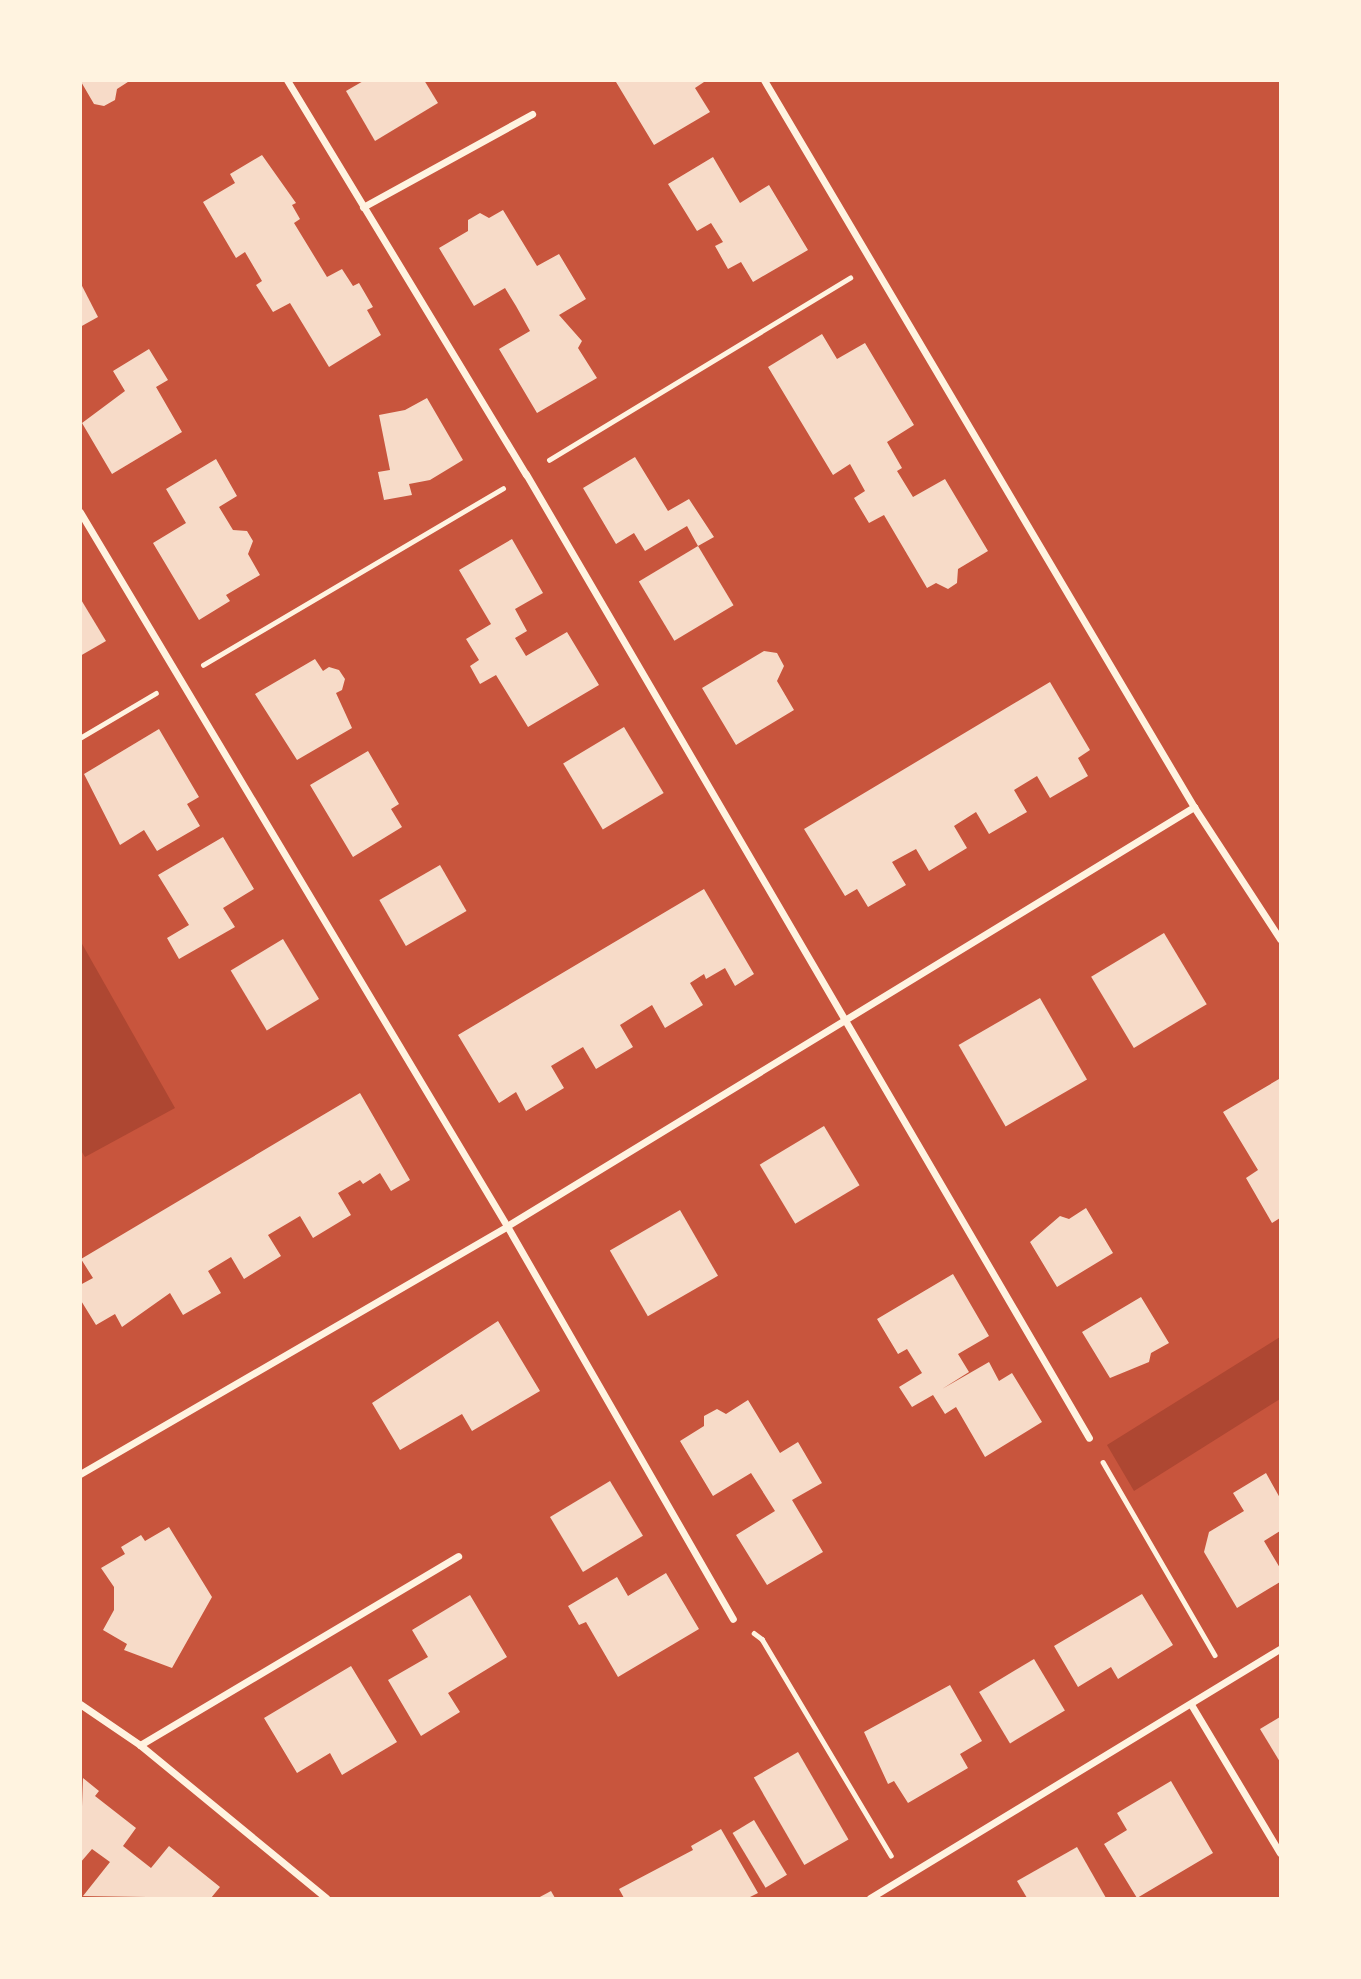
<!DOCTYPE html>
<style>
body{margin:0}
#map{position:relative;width:1361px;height:1979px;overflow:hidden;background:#c8553d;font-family:"PT Sans Narrow",sans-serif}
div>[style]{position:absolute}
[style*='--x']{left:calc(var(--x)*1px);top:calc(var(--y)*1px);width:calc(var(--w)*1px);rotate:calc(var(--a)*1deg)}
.green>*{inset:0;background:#ae4732}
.building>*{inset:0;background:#f7dbc8;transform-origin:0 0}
.path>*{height:4.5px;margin:-2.25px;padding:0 2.25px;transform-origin:2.25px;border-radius:2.25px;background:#fff3e0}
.minor>*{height:7px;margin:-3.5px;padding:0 3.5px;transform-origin:3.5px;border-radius:3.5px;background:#fff3e0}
span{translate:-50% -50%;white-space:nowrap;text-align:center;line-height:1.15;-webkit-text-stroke:6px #fff3e0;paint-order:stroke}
.frame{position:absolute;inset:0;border:82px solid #fff3e0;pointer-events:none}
</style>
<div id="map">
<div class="green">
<i style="clip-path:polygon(81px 942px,175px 1108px,85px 1157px,80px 1149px)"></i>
<i style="clip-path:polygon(1280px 1337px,1280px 1399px,1134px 1491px,1107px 1445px)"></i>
</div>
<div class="building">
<i style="clip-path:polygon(80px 80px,131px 80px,117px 89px,115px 100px,104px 106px,94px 104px)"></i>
<i style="clip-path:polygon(365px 80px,424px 80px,438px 103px,375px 141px,346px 91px)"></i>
<i style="clip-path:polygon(707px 80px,695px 88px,710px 112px,654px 145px,616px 82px)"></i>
<i style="clip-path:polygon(262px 155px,296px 203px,292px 205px,300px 219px,294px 223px,327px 277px,342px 269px,353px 286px,359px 283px,373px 307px,367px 310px,381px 335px,329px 367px,290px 303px,273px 312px,256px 285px,262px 281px,245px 252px,236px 258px,203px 202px,235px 183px,230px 174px)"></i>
<i style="clip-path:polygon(713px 157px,740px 203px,769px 185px,808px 250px,753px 282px,741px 262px,728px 269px,715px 246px,723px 242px,711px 223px,697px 231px,668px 184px)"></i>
<i style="clip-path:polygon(503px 210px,537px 266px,559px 254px,586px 299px,559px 315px,582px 341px,578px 348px,597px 378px,537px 413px,499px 349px,530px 331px,516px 306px,505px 288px,474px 306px,439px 248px,468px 231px,468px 220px,480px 213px,489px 218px)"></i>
<i style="clip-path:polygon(80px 282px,98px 317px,80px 327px)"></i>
<i style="clip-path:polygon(822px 334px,837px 359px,865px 343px,914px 425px,887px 442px,902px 468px,897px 471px,913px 497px,945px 479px,988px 551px,958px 569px,957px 583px,948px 589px,936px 583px,927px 588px,884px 515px,869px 523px,854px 498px,865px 491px,850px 464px,833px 475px,768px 367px)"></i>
<i style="clip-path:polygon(149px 349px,168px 380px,156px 387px,182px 432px,112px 474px,82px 423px,125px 391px,113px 371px)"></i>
<i style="clip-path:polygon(427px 398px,463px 460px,430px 480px,409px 484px,412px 495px,384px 500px,378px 472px,390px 470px,379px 415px,405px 410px)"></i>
<i style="clip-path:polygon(635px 457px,668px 511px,689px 499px,714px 537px,698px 546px,687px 526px,645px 551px,634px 533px,616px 544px,583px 488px)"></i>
<i style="clip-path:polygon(216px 459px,237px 496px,219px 507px,233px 530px,247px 531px,253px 541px,248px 554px,260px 575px,226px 595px,230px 601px,199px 620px,153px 543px,186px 523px,166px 489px)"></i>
<i style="clip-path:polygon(512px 539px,543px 593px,515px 609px,527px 631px,515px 638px,526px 656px,567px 632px,599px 685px,528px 727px,496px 675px,480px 684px,470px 666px,479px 660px,466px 639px,491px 624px,459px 570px)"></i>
<i style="left:698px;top:546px;width:69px;height:69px;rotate:59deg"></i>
<i style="clip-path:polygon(80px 598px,106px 641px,80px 656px)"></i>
<i style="clip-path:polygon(764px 651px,777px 653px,784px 666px,777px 681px,794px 710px,736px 745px,702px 688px)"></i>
<i style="clip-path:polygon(315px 659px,323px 671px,329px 667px,339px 670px,345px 679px,342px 690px,336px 693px,352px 728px,297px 760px,255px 694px)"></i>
<i style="clip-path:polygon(1050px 682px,1090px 750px,1078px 758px,1088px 776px,1050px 798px,1037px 776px,1014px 790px,1027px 812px,989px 834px,976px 812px,954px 826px,967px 848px,929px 871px,916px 849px,892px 862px,906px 885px,868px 907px,857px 889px,845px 896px,804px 829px)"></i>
<i style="left:624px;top:727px;width:77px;height:71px;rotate:59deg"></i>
<i style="clip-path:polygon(159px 729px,199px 797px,187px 804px,200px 826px,157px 851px,144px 830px,120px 845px,84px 774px)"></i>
<i style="clip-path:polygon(368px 751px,399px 804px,391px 809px,402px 827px,353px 857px,310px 785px)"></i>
<i style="clip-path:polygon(223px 837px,254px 889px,223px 908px,235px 927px,179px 959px,167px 938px,189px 925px,158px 875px)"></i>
<i style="left:440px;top:865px;width:53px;height:70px;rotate:60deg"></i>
<i style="clip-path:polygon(704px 889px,754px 974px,735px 986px,725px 968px,706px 979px,704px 974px,690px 983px,703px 1005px,665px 1028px,652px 1005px,620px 1025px,633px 1047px,596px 1069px,583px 1047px,551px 1066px,564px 1088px,526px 1111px,516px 1092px,499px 1103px,458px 1035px)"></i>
<i style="left:1164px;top:933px;width:83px;height:85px;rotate:59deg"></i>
<i style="left:283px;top:939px;width:70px;height:61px;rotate:59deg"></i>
<i style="left:1040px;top:998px;width:94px;height:94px;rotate:60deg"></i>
<i style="clip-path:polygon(1279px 1079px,1280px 1218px,1272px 1223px,1246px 1178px,1258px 1170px,1223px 1112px)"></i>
<i style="clip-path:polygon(360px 1093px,410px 1180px,391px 1191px,380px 1173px,363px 1184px,360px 1180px,338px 1193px,351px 1215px,313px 1238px,300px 1216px,268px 1235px,281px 1256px,244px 1279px,231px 1257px,208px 1271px,221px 1293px,183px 1315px,170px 1293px,122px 1327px,115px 1314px,96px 1325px,80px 1299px,80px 1285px,93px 1278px,81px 1259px)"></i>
<i style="left:824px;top:1126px;width:69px;height:75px;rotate:59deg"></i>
<i style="clip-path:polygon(1086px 1208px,1113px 1253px,1057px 1287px,1030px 1242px,1060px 1216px,1069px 1219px)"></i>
<i style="left:680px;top:1210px;width:76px;height:81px;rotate:60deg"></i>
<i style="clip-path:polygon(953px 1274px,989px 1336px,958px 1354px,969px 1372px,942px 1389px,989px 1362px,999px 1381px,1012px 1373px,1042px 1422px,985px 1457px,956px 1407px,945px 1414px,933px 1395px,912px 1407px,899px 1387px,922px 1373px,907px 1349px,898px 1354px,877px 1319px)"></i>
<i style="clip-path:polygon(1141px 1297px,1169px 1343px,1151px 1353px,1149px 1362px,1110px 1378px,1082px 1332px)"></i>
<i style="clip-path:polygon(498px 1321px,540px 1391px,472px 1431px,462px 1414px,400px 1450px,372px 1403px)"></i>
<i style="clip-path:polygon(748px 1400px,780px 1453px,798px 1442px,822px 1483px,792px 1500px,823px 1552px,767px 1585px,736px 1535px,775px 1511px,751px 1473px,713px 1496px,680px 1441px,704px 1426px,704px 1416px,717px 1409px,726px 1414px)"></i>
<i style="clip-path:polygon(1266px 1473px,1280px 1498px,1280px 1531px,1264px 1541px,1280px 1568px,1280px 1582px,1237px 1608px,1204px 1552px,1209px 1532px,1244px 1511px,1233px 1493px)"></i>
<i style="left:610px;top:1481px;width:64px;height:70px;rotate:59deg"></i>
<i style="clip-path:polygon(169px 1527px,212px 1597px,172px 1668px,124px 1650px,127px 1644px,103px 1630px,114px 1610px,114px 1587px,101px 1568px,125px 1554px,121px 1547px,141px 1535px,145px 1541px)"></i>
<i style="clip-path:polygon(666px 1573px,699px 1629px,618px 1677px,586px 1622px,579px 1625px,568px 1606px,617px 1577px,628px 1596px)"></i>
<i style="clip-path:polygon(1142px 1594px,1173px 1645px,1118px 1679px,1111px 1667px,1078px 1687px,1054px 1646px)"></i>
<i style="clip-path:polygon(470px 1595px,507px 1657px,448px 1693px,460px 1712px,421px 1736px,388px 1680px,428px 1657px,412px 1630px)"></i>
<i style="left:1034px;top:1659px;width:60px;height:64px;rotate:59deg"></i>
<i style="clip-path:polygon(351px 1666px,397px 1742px,342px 1775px,330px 1753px,297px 1773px,264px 1718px)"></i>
<i style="clip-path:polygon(950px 1685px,982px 1741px,960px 1754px,968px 1768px,908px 1803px,894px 1781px,888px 1784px,864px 1732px)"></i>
<i style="clip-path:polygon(1280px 1717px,1280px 1762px,1260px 1729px)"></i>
<i style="left:798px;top:1752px;width:101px;height:51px;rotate:60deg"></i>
<i style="clip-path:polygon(83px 1778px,99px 1791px,95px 1796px,136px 1828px,123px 1846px,151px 1868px,169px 1846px,220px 1887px,211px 1898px,83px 1896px,110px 1862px,92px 1849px,80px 1863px)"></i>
<i style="clip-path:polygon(1171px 1781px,1213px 1853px,1137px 1898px,1104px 1844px,1127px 1830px,1117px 1813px)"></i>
<i style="left:754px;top:1820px;width:64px;height:25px;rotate:59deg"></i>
<i style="clip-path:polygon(721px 1829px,758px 1893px,748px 1898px,624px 1898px,619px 1889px,693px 1850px,691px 1846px)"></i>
<i style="clip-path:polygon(1077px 1847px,1106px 1898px,1027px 1898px,1017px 1881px)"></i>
<i style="clip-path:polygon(551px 1891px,555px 1898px,538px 1898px)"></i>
</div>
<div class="path">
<i style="--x:549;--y:460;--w:352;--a:-31.2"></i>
<i style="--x:203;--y:665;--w:348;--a:-30.5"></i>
<i style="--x:80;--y:738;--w:88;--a:-30.6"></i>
<i style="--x:1103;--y:1462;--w:223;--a:59.9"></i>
<i style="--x:754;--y:1633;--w:10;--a:37"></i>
<i style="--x:762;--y:1639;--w:252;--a:59.2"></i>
</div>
<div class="minor">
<i style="--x:287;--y:80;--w:461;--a:58.8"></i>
<i style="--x:526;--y:474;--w:1116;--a:59.71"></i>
<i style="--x:764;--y:80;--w:845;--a:59.4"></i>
<i style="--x:1194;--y:807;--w:158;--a:56.9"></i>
<i style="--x:363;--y:207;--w:193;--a:-28.8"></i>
<i style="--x:80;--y:512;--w:832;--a:59.12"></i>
<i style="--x:507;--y:1226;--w:453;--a:60.1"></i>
<i style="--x:80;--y:1474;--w:494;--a:-30.1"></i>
<i style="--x:507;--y:1226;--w:805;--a:-31.38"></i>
<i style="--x:80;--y:1704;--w:73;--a:34.3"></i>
<i style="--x:140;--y:1745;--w:241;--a:39.4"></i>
<i style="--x:1192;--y:1706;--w:171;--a:59.1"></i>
<i style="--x:140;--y:1745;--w:370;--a:-30.7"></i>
<i style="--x:870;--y:1898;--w:480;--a:-31.3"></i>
</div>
<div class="frame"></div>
</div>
